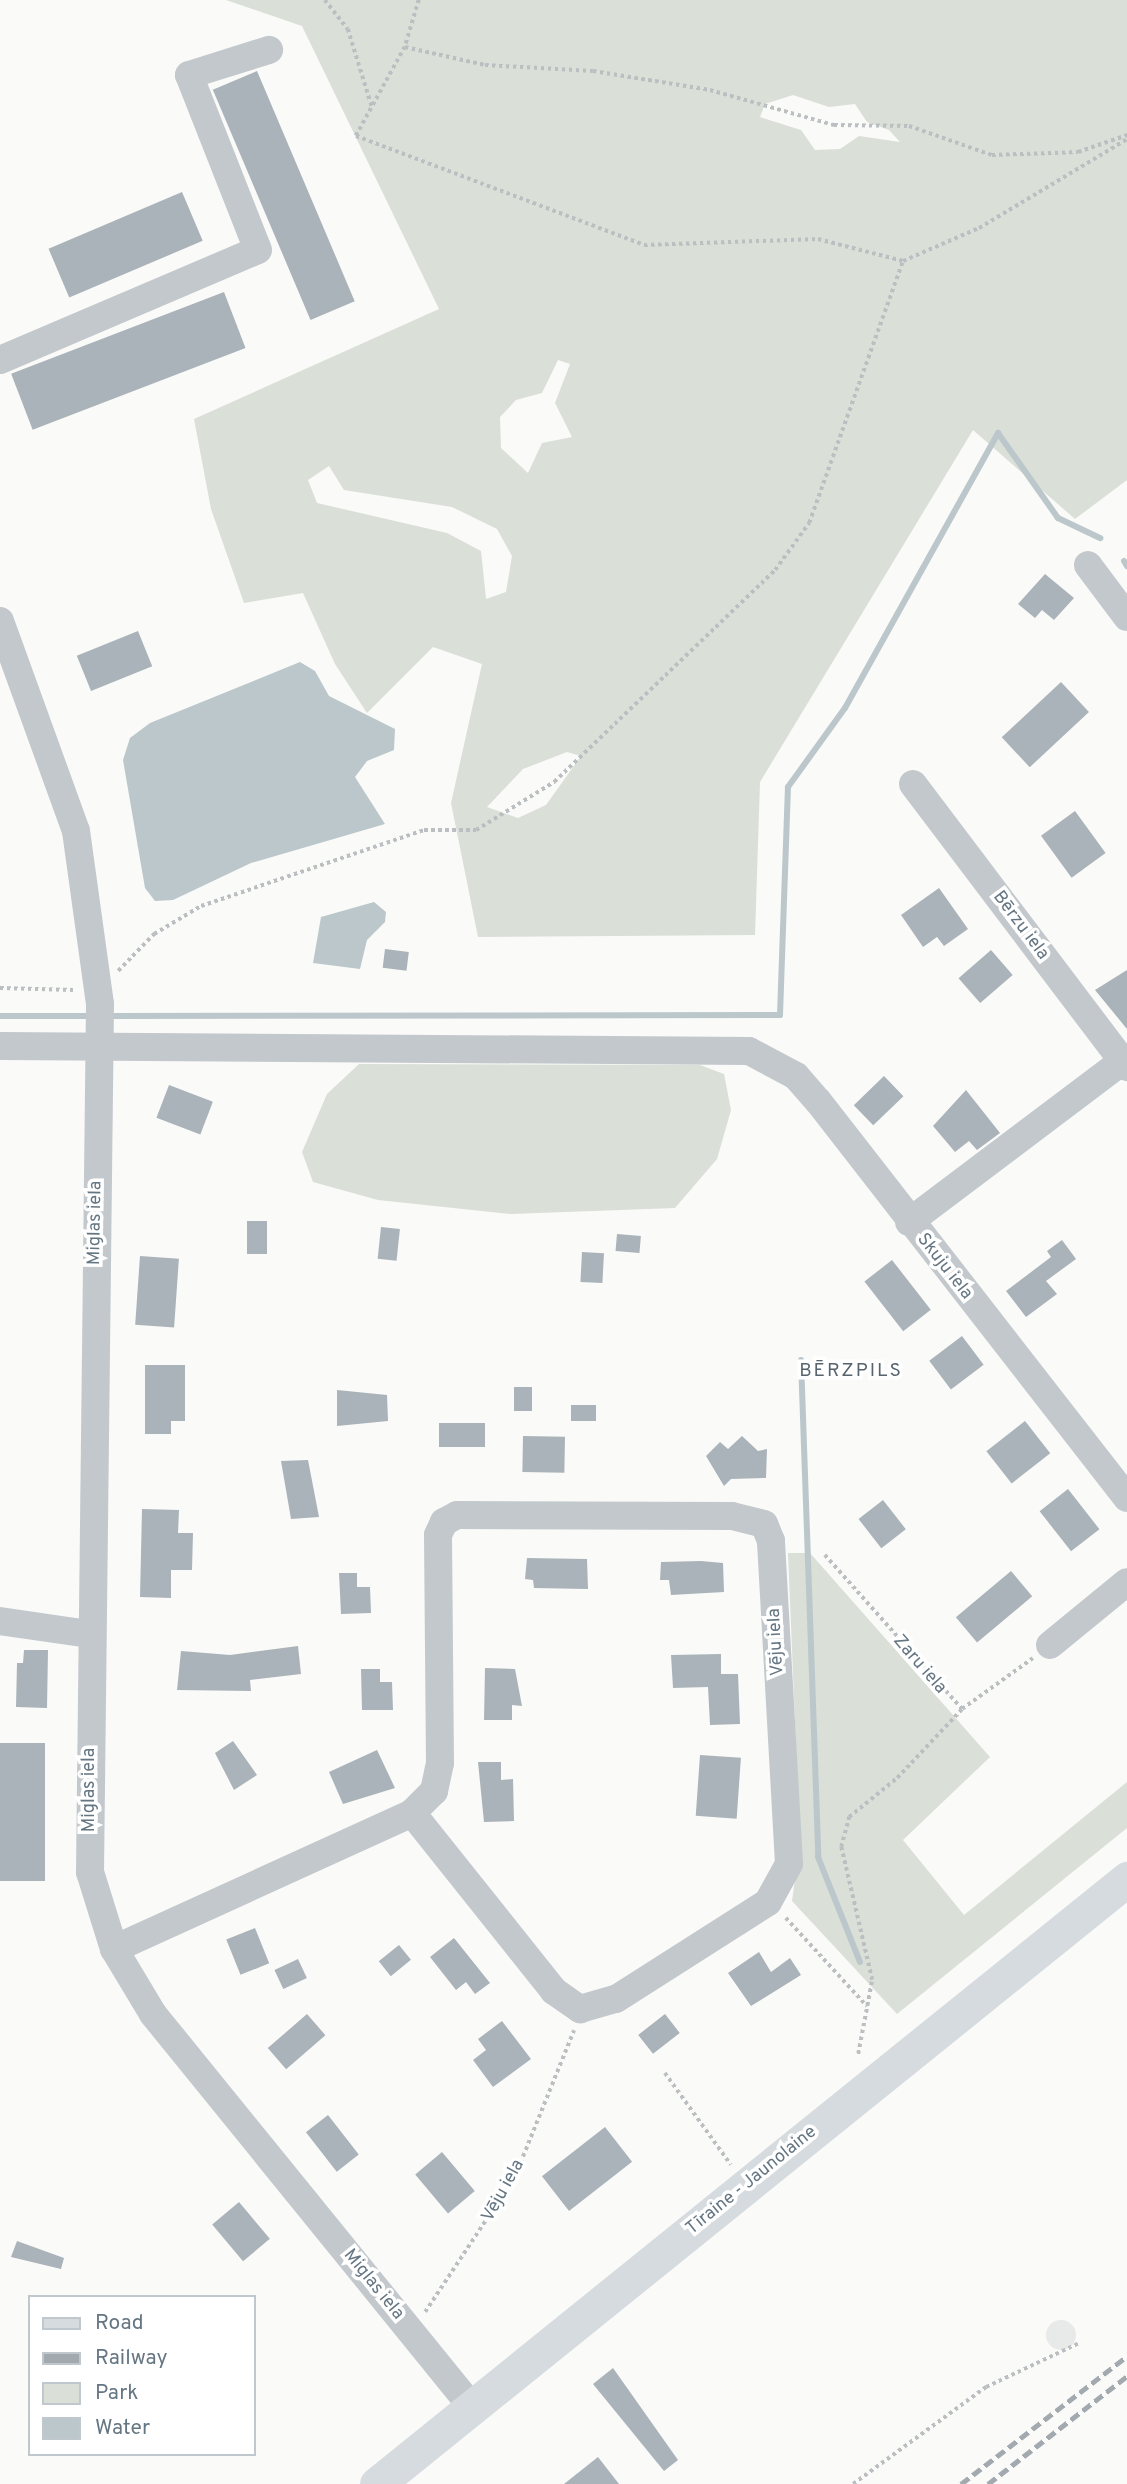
<!DOCTYPE html>
<meta charset="utf-8">
<style>
body{margin:0}
#map{position:relative;width:1127px;height:2484px;overflow:hidden;background:#fafaf8;font-family:Overpass,sans-serif}
div>[style]{position:absolute}
[style*='--x']{left:calc(var(--x)*1px);top:calc(var(--y)*1px);width:calc(var(--w)*1px);rotate:calc(var(--a)*1deg)}
.built>*{inset:0;background:#e8e9e9}
.round{border-radius:50%}
.green>*{inset:0;background:#dadfd7}
.water>*{inset:0;background:#bbc7cb}
.stream>*{height:6px;margin:-3px;padding:0 3px;transform-origin:3px;border-radius:3px;background:#bbc7cb}
.building>*{inset:0;background:#aab3b9;transform-origin:0 0}
.path>*{height:3.5px;margin-top:-1.75px;transform-origin:0;background:repeating-linear-gradient(90deg,#bbbfc2 0 3.5px,transparent 0 7px)}
.minor>*{height:28px;margin:-14px;padding:0 14px;transform-origin:14px;border-radius:14px;background:#c3c8cc}
.major>*{height:35px;margin:-17.5px;padding:0 17.5px;transform-origin:17.5px;border-radius:17.5px;background:#d6dbdf}
.rail>*{height:5px;margin-top:-2.5px;transform-origin:0;background:repeating-linear-gradient(90deg,#a2aab0 0 10px,transparent 0 15px)}
span{translate:-50% -50%;white-space:nowrap;text-align:center;line-height:1.15;-webkit-text-stroke:7px #fff;paint-order:stroke}
.street-label{font-size:18px;color:#657683}
.neighbourhood-label{font-size:19px;color:#57646e;letter-spacing:2px}
.legend{position:absolute;left:28px;top:2295px;width:228px;height:161px;box-sizing:border-box;background:#fff;border:2px solid #c1c8cd;margin:0;padding:9px 12px;list-style:none;font-size:21px;color:#657683}
.legend li{display:flex;align-items:center;gap:14px;height:35px}
.legend b{width:35px;border:2px solid #c1c8cd}
</style>
<div id="map">
<div class="built">
<i class="round" style="left:1046px;top:2320px;width:30px;height:30px"></i>
</div>
<div class="green">
<i style="clip-path:polygon(evenodd,226px 0,1127px 0,1127px 480px,1075px 519px,973px 430px,760px 782px,755px 935px,478px 937px,451px 803px,482px 664px,433px 647px,367px 713px,335px 664px,303px 593px,244px 603px,211px 509px,194px 419px,439px 309px,302px 26px,226px 0,793px 95px,829px 107px,855px 104px,867px 122px,889px 130px,900px 142px,859px 136px,840px 149px,815px 150px,801px 130px,760px 117px,765px 104px,793px 95px,226px 0,558px 360px,570px 364px,555px 403px,572px 437px,542px 443px,528px 473px,501px 448px,500px 417px,516px 400px,542px 393px,558px 360px,226px 0,329px 466px,344px 490px,452px 507px,497px 529px,512px 556px,506px 592px,486px 599px,481px 551px,447px 533px,317px 503px,308px 480px,329px 466px,226px 0,567px 752px,581px 756px,546px 805px,518px 818px,487px 807px,523px 769px,567px 752px)"></i>
<i style="clip-path:polygon(359px 1064px,700px 1065px,724px 1074px,731px 1110px,717px 1159px,675px 1208px,511px 1214px,378px 1200px,313px 1182px,302px 1152px,327px 1094px)"></i>
<i style="clip-path:polygon(788px 1553px,810px 1553px,990px 1757px,903px 1840px,964px 1915px,1127px 1782px,1127px 1828px,897px 2014px,792px 1901px,800px 1843px)"></i>
</div>
<div class="water">
<i style="clip-path:polygon(300px 662px,315px 671px,329px 696px,395px 729px,394px 750px,367px 761px,355px 777px,385px 824px,251px 863px,173px 900px,155px 901px,145px 888px,123px 760px,130px 738px,150px 723px)"></i>
<i style="clip-path:polygon(374px 902px,386px 912px,385px 922px,367px 940px,360px 969px,313px 963px,321px 917px)"></i>
</div>
<div class="stream">
<i style="--x:1124;--y:561;--w:6;--a:59"></i>
<i style="--x:0;--y:1016;--w:86;--a:0"></i>
<i style="--x:113;--y:1016;--w:667;--a:-0.09"></i>
<i style="--x:780;--y:1015;--w:228;--a:-88"></i>
<i style="--x:788;--y:787;--w:97;--a:-54.2"></i>
<i style="--x:845;--y:708;--w:315;--a:-60.9"></i>
<i style="--x:998;--y:433;--w:104;--a:54.8"></i>
<i style="--x:1058;--y:518;--w:47;--a:25.5"></i>
<i style="--x:801;--y:1360;--w:497;--a:88"></i>
<i style="--x:818;--y:1857;--w:113;--a:68.2"></i>
</div>
<div class="building">
<i style="left:257px;top:71px;width:250px;height:48px;rotate:67deg"></i>
<i style="left:182px;top:192px;width:53px;height:145px;rotate:67deg"></i>
<i style="left:224px;top:292px;width:60px;height:228px;rotate:69deg"></i>
<i style="clip-path:polygon(1045px 574px,1074px 598px,1054px 620px,1042px 610px,1035px 618px,1018px 604px)"></i>
<i style="left:138px;top:631px;width:38px;height:66px;rotate:68deg"></i>
<i style="left:1061px;top:682px;width:41px;height:81px;rotate:47deg"></i>
<i style="left:1075px;top:811px;width:52px;height:42px;rotate:54deg"></i>
<i style="clip-path:polygon(939px 888px,968px 929px,944px 946px,937px 937px,923px 947px,901px 915px)"></i>
<i style="left:385px;top:949px;width:24px;height:19px;rotate:7deg"></i>
<i style="left:991px;top:950px;width:33px;height:43px;rotate:49deg"></i>
<i style="clip-path:polygon(1127px 970px,1127px 1029px,1095px 990px)"></i>
<i style="left:884px;top:1076px;width:28px;height:42px;rotate:46deg"></i>
<i style="left:169px;top:1085px;width:47px;height:35px;rotate:21deg"></i>
<i style="clip-path:polygon(966px 1090px,1000px 1133px,977px 1150px,969px 1141px,955px 1152px,933px 1126px)"></i>
<i style="left:247px;top:1221px;width:20px;height:33px"></i>
<i style="left:381px;top:1227px;width:19px;height:32px;rotate:6deg"></i>
<i style="left:617px;top:1234px;width:24px;height:17px;rotate:5deg"></i>
<i style="clip-path:polygon(1062px 1240px,1076px 1259px,1046px 1281px,1057px 1294px,1026px 1317px,1006px 1291px,1051px 1257px,1047px 1251px)"></i>
<i style="left:582px;top:1252px;width:22px;height:30px;rotate:3deg"></i>
<i style="left:140px;top:1256px;width:39px;height:69px;rotate:4deg"></i>
<i style="left:892px;top:1260px;width:63px;height:35px;rotate:52deg"></i>
<i style="left:962px;top:1336px;width:36px;height:41px;rotate:53deg"></i>
<i style="clip-path:polygon(145px 1365px,185px 1365px,185px 1421px,171px 1421px,171px 1434px,145px 1434px)"></i>
<i style="left:514px;top:1387px;width:18px;height:24px"></i>
<i style="clip-path:polygon(337px 1390px,387px 1395px,388px 1421px,337px 1426px)"></i>
<i style="left:571px;top:1405px;width:25px;height:16px"></i>
<i style="left:1025px;top:1421px;width:41px;height:49px;rotate:52deg"></i>
<i style="left:439px;top:1423px;width:46px;height:24px"></i>
<i style="left:523px;top:1436px;width:42px;height:36px;rotate:1deg"></i>
<i style="clip-path:polygon(742px 1436px,758px 1451px,767px 1449px,766px 1478px,731px 1479px,724px 1486px,706px 1456px,720px 1442px,728px 1449px)"></i>
<i style="clip-path:polygon(308px 1460px,319px 1517px,291px 1519px,281px 1461px)"></i>
<i style="left:1068px;top:1489px;width:51px;height:36px;rotate:52deg"></i>
<i style="left:883px;top:1500px;width:37px;height:31px;rotate:52deg"></i>
<i style="clip-path:polygon(142px 1509px,179px 1510px,178px 1533px,193px 1533px,192px 1570px,171px 1570px,171px 1598px,140px 1597px)"></i>
<i style="clip-path:polygon(527px 1558px,587px 1559px,588px 1589px,534px 1588px,533px 1580px,525px 1579px)"></i>
<i style="clip-path:polygon(701px 1561px,723px 1563px,724px 1592px,671px 1595px,669px 1580px,660px 1580px,661px 1562px)"></i>
<i style="left:1011px;top:1571px;width:33px;height:72px;rotate:50deg"></i>
<i style="clip-path:polygon(339px 1573px,357px 1573px,357px 1587px,370px 1587px,371px 1613px,341px 1614px)"></i>
<i style="clip-path:polygon(298px 1646px,301px 1674px,250px 1680px,251px 1691px,177px 1690px,181px 1651px,230px 1655px)"></i>
<i style="clip-path:polygon(24px 1650px,48px 1650px,47px 1708px,16px 1707px,17px 1663px,23px 1663px)"></i>
<i style="clip-path:polygon(721px 1654px,721px 1674px,738px 1674px,740px 1724px,710px 1725px,708px 1687px,673px 1688px,671px 1655px)"></i>
<i style="clip-path:polygon(485px 1668px,515px 1669px,522px 1706px,512px 1705px,512px 1720px,484px 1720px)"></i>
<i style="clip-path:polygon(361px 1669px,380px 1669px,380px 1682px,392px 1682px,393px 1710px,362px 1710px)"></i>
<i style="clip-path:polygon(233px 1741px,257px 1775px,234px 1790px,215px 1753px)"></i>
<i style="left:0;top:1743px;width:45px;height:138px"></i>
<i style="clip-path:polygon(377px 1750px,395px 1788px,343px 1804px,329px 1772px)"></i>
<i style="left:700px;top:1755px;width:41px;height:61px;rotate:4deg"></i>
<i style="clip-path:polygon(478px 1762px,501px 1762px,501px 1780px,513px 1779px,514px 1821px,484px 1822px)"></i>
<i style="left:255px;top:1928px;width:38px;height:31px;rotate:68deg"></i>
<i style="clip-path:polygon(454px 1938px,490px 1983px,475px 1994px,466px 1982px,456px 1990px,430px 1957px)"></i>
<i style="left:399px;top:1945px;width:19px;height:26px;rotate:51deg"></i>
<i style="clip-path:polygon(759px 1952px,771px 1972px,790px 1958px,801px 1975px,751px 2006px,728px 1973px)"></i>
<i style="left:298px;top:1959px;width:21px;height:26px;rotate:65deg"></i>
<i style="left:307px;top:2014px;width:28px;height:52px;rotate:49deg"></i>
<i style="left:665px;top:2014px;width:24px;height:34px;rotate:52deg"></i>
<i style="clip-path:polygon(502px 2021px,531px 2059px,493px 2087px,473px 2060px,486px 2050px,478px 2039px)"></i>
<i style="left:328px;top:2115px;width:50px;height:28px;rotate:52deg"></i>
<i style="left:605px;top:2127px;width:44px;height:80px;rotate:52deg"></i>
<i style="left:442px;top:2152px;width:51px;height:35px;rotate:50deg"></i>
<i style="left:239px;top:2202px;width:48px;height:35px;rotate:50deg"></i>
<i style="clip-path:polygon(17px 2241px,64px 2258px,61px 2269px,11px 2257px)"></i>
<i style="clip-path:polygon(613px 2368px,678px 2460px,664px 2471px,593px 2384px)"></i>
<i style="clip-path:polygon(598px 2457px,619px 2484px,564px 2484px)"></i>
</div>
<div class="path">
<i style="--x:325;--y:0;--w:37;--a:52"></i>
<i style="--x:348;--y:29;--w:82;--a:72.9"></i>
<i style="--x:419;--y:0;--w:49;--a:106.6"></i>
<i style="--x:405;--y:47;--w:102;--a:118.8"></i>
<i style="--x:356;--y:136;--w:308;--a:20.7"></i>
<i style="--x:644;--y:245;--w:174;--a:-2"></i>
<i style="--x:818;--y:239;--w:88;--a:14.5"></i>
<i style="--x:903;--y:261;--w:83;--a:-23.5"></i>
<i style="--x:979;--y:228;--w:173;--a:-31"></i>
<i style="--x:405;--y:47;--w:82;--a:12.7"></i>
<i style="--x:485;--y:65;--w:108;--a:3.2"></i>
<i style="--x:593;--y:71;--w:119;--a:9.2"></i>
<i style="--x:710;--y:90;--w:129;--a:15.8"></i>
<i style="--x:834;--y:125;--w:75;--a:0.8"></i>
<i style="--x:909;--y:126;--w:88;--a:19.3"></i>
<i style="--x:992;--y:155;--w:86;--a:-2"></i>
<i style="--x:1078;--y:152;--w:52;--a:-19.1"></i>
<i style="--x:118;--y:971;--w:52;--a:-45.8"></i>
<i style="--x:154;--y:934;--w:55;--a:-30.8"></i>
<i style="--x:201;--y:906;--w:236;--a:-18.8"></i>
<i style="--x:424;--y:830;--w:52;--a:0"></i>
<i style="--x:476;--y:830;--w:92;--a:-31.6"></i>
<i style="--x:554;--y:782;--w:306;--a:-43.8"></i>
<i style="--x:775;--y:570;--w:58;--a:-54.1"></i>
<i style="--x:809;--y:523;--w:278;--a:-70.3"></i>
<i style="--x:0;--y:988;--w:73;--a:1.6"></i>
<i style="--x:825;--y:1555;--w:206;--a:48.3"></i>
<i style="--x:786;--y:1918;--w:120;--a:47.4"></i>
<i style="--x:858;--y:2054;--w:75;--a:-79.3"></i>
<i style="--x:872;--y:1980;--w:137;--a:-103.1"></i>
<i style="--x:841;--y:1847;--w:31;--a:-75"></i>
<i style="--x:849;--y:1817;--w:62;--a:-39.1"></i>
<i style="--x:897;--y:1778;--w:95;--a:-46.7"></i>
<i style="--x:962;--y:1709;--w:87;--a:-35.7"></i>
<i style="--x:665;--y:2073;--w:113;--a:54.3"></i>
<i style="--x:425;--y:2312;--w:163;--a:-56.5"></i>
<i style="--x:515;--y:2176;--w:157;--a:-68"></i>
<i style="--x:853;--y:2484;--w:165;--a:-36.1"></i>
<i style="--x:986;--y:2387;--w:103;--a:-25.3"></i>
</div>
<div class="minor">
<i style="--x:0;--y:360;--w:280;--a:-23.1"></i>
<i style="--x:258;--y:250;--w:188;--a:-111.5"></i>
<i style="--x:189;--y:75;--w:84;--a:-17.4"></i>
<i style="--x:1088;--y:565;--w:65;--a:53.1"></i>
<i style="--x:0;--y:621;--w:223;--a:70.1"></i>
<i style="--x:76;--y:831;--w:175;--a:82.1"></i>
<i style="--x:100;--y:1004;--w:868;--a:90.66"></i>
<i style="--x:90;--y:1872;--w:81;--a:72.7"></i>
<i style="--x:114;--y:1949;--w:76;--a:59"></i>
<i style="--x:153;--y:2014;--w:506;--a:50.93"></i>
<i style="--x:913;--y:784;--w:355;--a:52.9"></i>
<i style="--x:0;--y:1046;--w:749;--a:0.38"></i>
<i style="--x:749;--y:1051;--w:53;--a:28"></i>
<i style="--x:796;--y:1076;--w:33;--a:49"></i>
<i style="--x:818;--y:1101;--w:503;--a:52.11"></i>
<i style="--x:909;--y:1222;--w:273;--a:-37"></i>
<i style="--x:0;--y:1621;--w:90;--a:8.3"></i>
<i style="--x:1050;--y:1645;--w:99;--a:-39.3"></i>
<i style="--x:114;--y:1949;--w:328;--a:-24.5"></i>
<i style="--x:412;--y:1813;--w:228;--a:51.4"></i>
<i style="--x:554;--y:1991;--w:32;--a:35"></i>
<i style="--x:580;--y:2009;--w:37;--a:-16"></i>
<i style="--x:616;--y:1999;--w:180;--a:-32.5"></i>
<i style="--x:768;--y:1902;--w:43;--a:-61.1"></i>
<i style="--x:789;--y:1864;--w:324;--a:-93.2"></i>
<i style="--x:771;--y:1541;--w:18;--a:-112"></i>
<i style="--x:764;--y:1524;--w:33;--a:-166"></i>
<i style="--x:732;--y:1516;--w:275;--a:-179.8"></i>
<i style="--x:457;--y:1515;--w:15;--a:152"></i>
<i style="--x:444;--y:1522;--w:14;--a:115"></i>
<i style="--x:438;--y:1535;--w:228;--a:89.5"></i>
<i style="--x:440;--y:1763;--w:29;--a:102"></i>
<i style="--x:434;--y:1791;--w:31;--a:135"></i>
</div>
<div class="major">
<i style="--x:377;--y:2484;--w:964;--a:-38.89"></i>
</div>
<div class="rail">
<i style="--x:961;--y:2484;--w:210;--a:-37.6"></i>
<i style="--x:988;--y:2484;--w:176;--a:-37.8"></i>
</div>
<div class="street-label">
<span style="left:1020px;top:926px;rotate:53deg">Bērzu iela</span>
<span style="left:96px;top:1223px;rotate:-89deg">Miglas iela</span>
<span style="left:944px;top:1267px;rotate:52deg">Skuju iela</span>
<span style="left:777px;top:1642px;rotate:-93deg">Vēju iela</span>
<span style="left:919px;top:1665px;rotate:49deg">Zaru iela</span>
<span style="left:90px;top:1790px;rotate:-90deg">Miglas iela</span>
<span style="left:752px;top:2181px;rotate:-39deg">Tīraine - Jaunolaine</span>
<span style="left:504px;top:2191px;rotate:-61deg">Vēju iela</span>
<span style="left:373px;top:2285px;rotate:51deg">Miglas iela</span>
</div>
<div class="neighbourhood-label">
<span style="left:851px;top:1372px">BĒRZPILS</span>
</div>
<ul class="legend">
<li><b style="height:9px;background:#d6dbdf"></b>Road</li>
<li><b style="height:9px;background:#a2aab0"></b>Railway</li>
<li><b style="height:19px;background:#dadfd7"></b>Park</li>
<li><b style="height:19px;background:#bbc7cb"></b>Water</li>
</ul>
</div>
